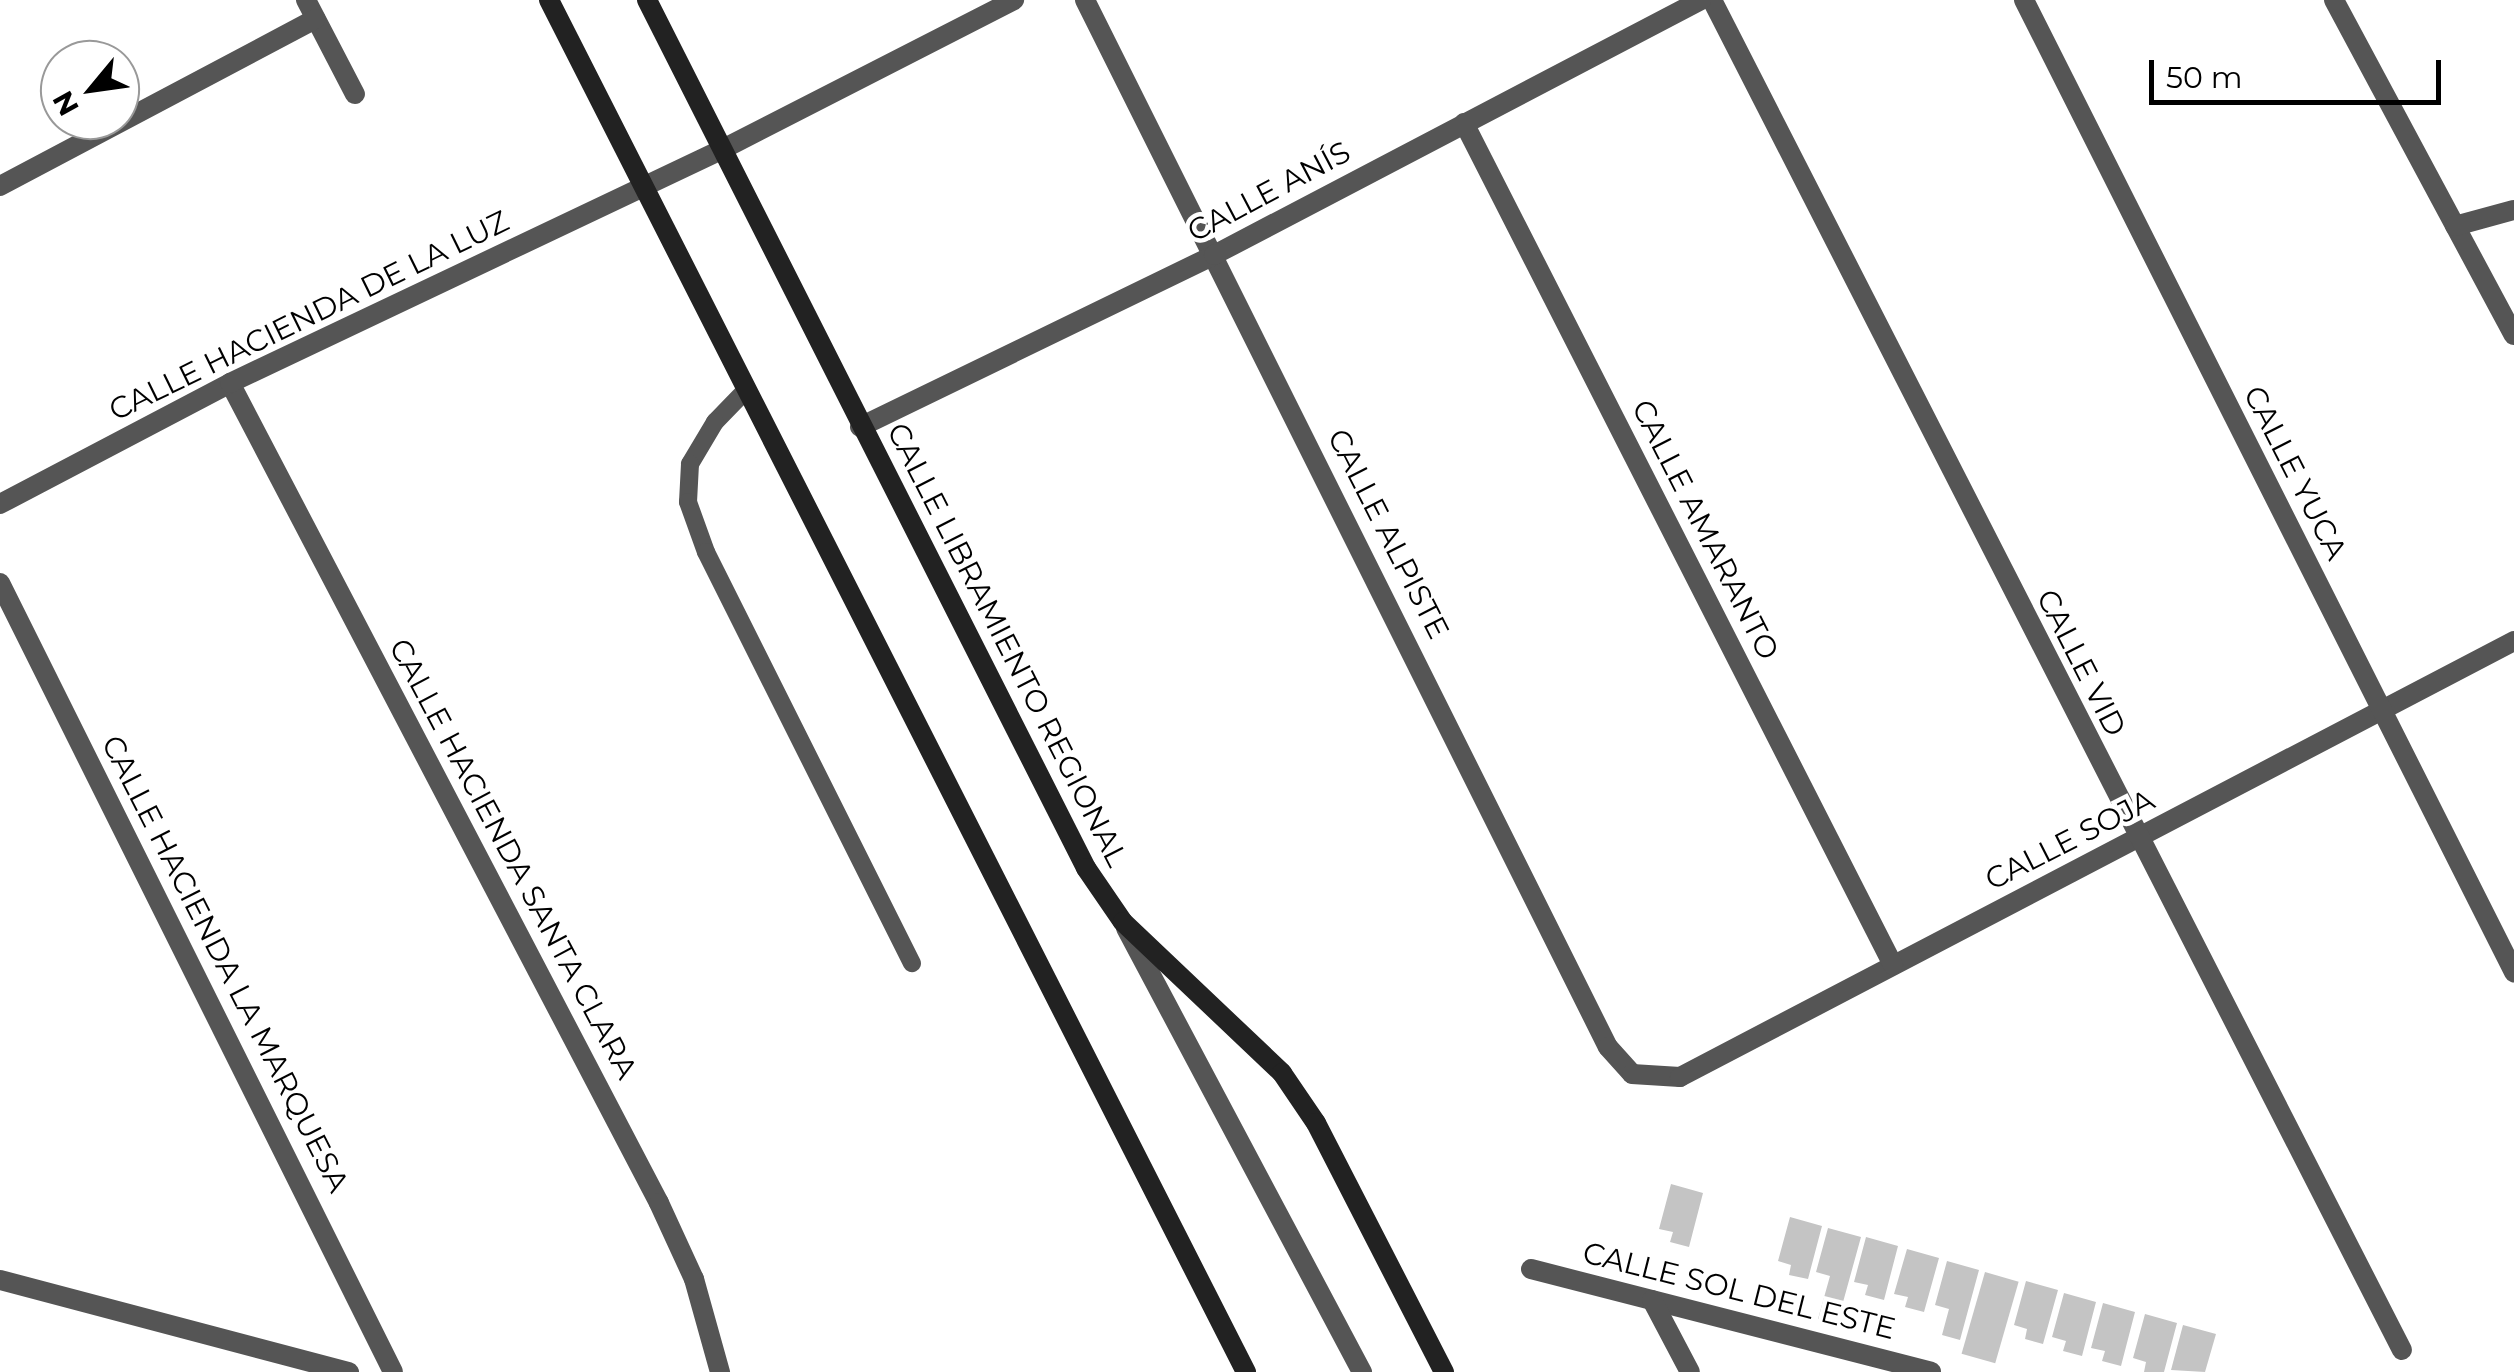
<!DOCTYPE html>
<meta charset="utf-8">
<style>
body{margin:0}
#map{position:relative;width:2514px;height:1372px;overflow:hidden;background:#fff;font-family:Montserrat,sans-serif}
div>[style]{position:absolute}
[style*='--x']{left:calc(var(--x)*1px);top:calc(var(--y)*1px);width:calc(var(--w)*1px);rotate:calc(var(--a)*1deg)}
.building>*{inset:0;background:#c4c4c4;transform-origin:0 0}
.lane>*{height:18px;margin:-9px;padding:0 9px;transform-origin:9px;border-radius:9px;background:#555}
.street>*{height:20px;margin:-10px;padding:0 10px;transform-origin:10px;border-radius:10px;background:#555}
.secondary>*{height:20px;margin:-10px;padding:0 10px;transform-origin:10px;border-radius:10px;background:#222}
span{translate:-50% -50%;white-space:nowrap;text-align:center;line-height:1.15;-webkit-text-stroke:9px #fff;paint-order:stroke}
.street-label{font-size:30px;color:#000}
.north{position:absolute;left:40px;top:40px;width:100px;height:100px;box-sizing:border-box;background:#fff;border:2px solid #999;border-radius:50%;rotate:241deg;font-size:28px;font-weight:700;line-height:40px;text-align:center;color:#000}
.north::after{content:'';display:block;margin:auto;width:35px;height:45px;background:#000;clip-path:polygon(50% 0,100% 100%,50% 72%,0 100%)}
.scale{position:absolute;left:2149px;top:60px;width:292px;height:45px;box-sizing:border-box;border:5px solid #000;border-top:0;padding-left:12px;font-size:30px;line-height:35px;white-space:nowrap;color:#000;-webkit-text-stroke:8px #fff;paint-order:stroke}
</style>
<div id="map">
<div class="building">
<i style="clip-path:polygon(1671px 1184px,1703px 1193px,1689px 1247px,1670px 1242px,1673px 1232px,1659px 1229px)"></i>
<i style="clip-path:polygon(1790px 1217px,1822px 1226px,1808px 1279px,1789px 1275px,1791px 1265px,1778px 1261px)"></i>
<i style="clip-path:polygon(1828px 1228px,1861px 1237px,1837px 1324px,1818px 1319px,1830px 1276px,1816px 1272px)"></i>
<i style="clip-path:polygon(1866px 1237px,1898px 1246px,1884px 1300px,1865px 1295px,1868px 1285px,1854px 1282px)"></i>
<i style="clip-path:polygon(1907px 1249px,1939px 1258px,1924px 1312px,1905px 1307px,1908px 1297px,1894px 1294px)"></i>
<i style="clip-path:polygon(1947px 1261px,1979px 1270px,1960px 1340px,1942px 1335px,1949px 1309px,1935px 1305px)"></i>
<i style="left:1985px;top:1272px;width:35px;height:85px;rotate:16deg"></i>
<i style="clip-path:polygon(2026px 1281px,2058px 1290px,2043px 1344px,2025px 1339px,2027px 1329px,2014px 1325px)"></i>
<i style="clip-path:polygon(2064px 1293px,2096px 1302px,2082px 1356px,2063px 1351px,2066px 1341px,2052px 1337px)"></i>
<i style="clip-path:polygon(2103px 1303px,2135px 1312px,2121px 1366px,2102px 1361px,2105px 1351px,2091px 1348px)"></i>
<i style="clip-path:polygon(2145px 1314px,2177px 1323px,2164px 1372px,2144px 1372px,2146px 1362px,2133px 1358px)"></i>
<i style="clip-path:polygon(2183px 1325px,2216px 1334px,2205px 1372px,2171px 1370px)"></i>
</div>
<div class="lane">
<i style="--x:747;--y:389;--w:46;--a:134.1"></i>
<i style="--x:715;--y:422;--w:49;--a:120.8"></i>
<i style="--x:690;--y:464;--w:38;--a:93"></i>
<i style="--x:688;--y:502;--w:53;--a:70.2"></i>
<i style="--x:706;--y:552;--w:460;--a:63.4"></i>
</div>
<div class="street">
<i style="--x:306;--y:0;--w:106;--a:62.5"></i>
<i style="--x:1085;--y:0;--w:1170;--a:63.46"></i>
<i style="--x:1608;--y:1047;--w:36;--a:48"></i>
<i style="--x:1632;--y:1074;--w:48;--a:3.6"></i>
<i style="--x:1680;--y:1077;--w:941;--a:-27.6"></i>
<i style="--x:1712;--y:0;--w:1516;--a:62.93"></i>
<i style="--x:2024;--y:0;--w:1089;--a:63.25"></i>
<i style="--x:2334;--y:0;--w:380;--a:61.8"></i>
<i style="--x:1464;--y:123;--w:945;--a:63"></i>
<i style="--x:0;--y:186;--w:357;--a:-27.9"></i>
<i style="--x:2455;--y:226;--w:61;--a:-15.2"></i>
<i style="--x:230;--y:383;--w:925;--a:62.38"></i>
<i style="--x:659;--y:1203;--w:84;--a:65.3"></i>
<i style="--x:694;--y:1279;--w:97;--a:74.4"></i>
<i style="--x:860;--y:427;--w:394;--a:-25.9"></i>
<i style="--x:1214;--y:255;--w:550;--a:-27.64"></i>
<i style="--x:0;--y:504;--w:260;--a:-27.7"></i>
<i style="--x:230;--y:383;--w:546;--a:-25.39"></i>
<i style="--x:723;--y:149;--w:327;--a:-27.1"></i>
<i style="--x:0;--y:583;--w:881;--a:63.52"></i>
<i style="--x:1126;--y:928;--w:503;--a:62.01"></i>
<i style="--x:1531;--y:1269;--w:413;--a:14.4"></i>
<i style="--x:0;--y:1280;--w:361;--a:14.8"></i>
<i style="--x:1652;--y:1300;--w:81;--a:62.2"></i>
</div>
<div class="secondary">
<i style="--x:549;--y:0;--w:1539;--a:63.07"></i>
<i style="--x:647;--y:0;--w:973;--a:63.17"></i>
<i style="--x:1086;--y:868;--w:65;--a:55.6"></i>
<i style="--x:1123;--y:922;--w:219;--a:43.5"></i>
<i style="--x:1282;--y:1073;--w:60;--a:55.8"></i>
<i style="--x:1316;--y:1123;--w:280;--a:62.8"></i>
</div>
<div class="street-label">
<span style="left:1269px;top:192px;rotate:-28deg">CALLE ANÍS</span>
<span style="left:309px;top:316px;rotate:-26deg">CALLE HACIENDA DE LA LUZ</span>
<span style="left:2295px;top:473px;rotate:63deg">CALLE YUCA</span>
<span style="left:1705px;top:530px;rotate:63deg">CALLE AMARANTO</span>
<span style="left:1388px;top:534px;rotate:63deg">CALLE ALPISTE</span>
<span style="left:1007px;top:645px;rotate:63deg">CALLE LIBRAMIENTO REGIONAL</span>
<span style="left:2081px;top:663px;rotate:63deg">CALLE VID</span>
<span style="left:2070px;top:840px;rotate:-27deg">CALLE SOJA</span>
<span style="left:513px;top:859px;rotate:62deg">CALLE HACIENDA SANTA CLARA</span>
<span style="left:225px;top:964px;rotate:63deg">CALLE HACIENDA LA MARQUESA</span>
<span style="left:1739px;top:1291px;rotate:14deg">CALLE SOL DEL ESTE</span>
</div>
<div class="north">N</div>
<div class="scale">50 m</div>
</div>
